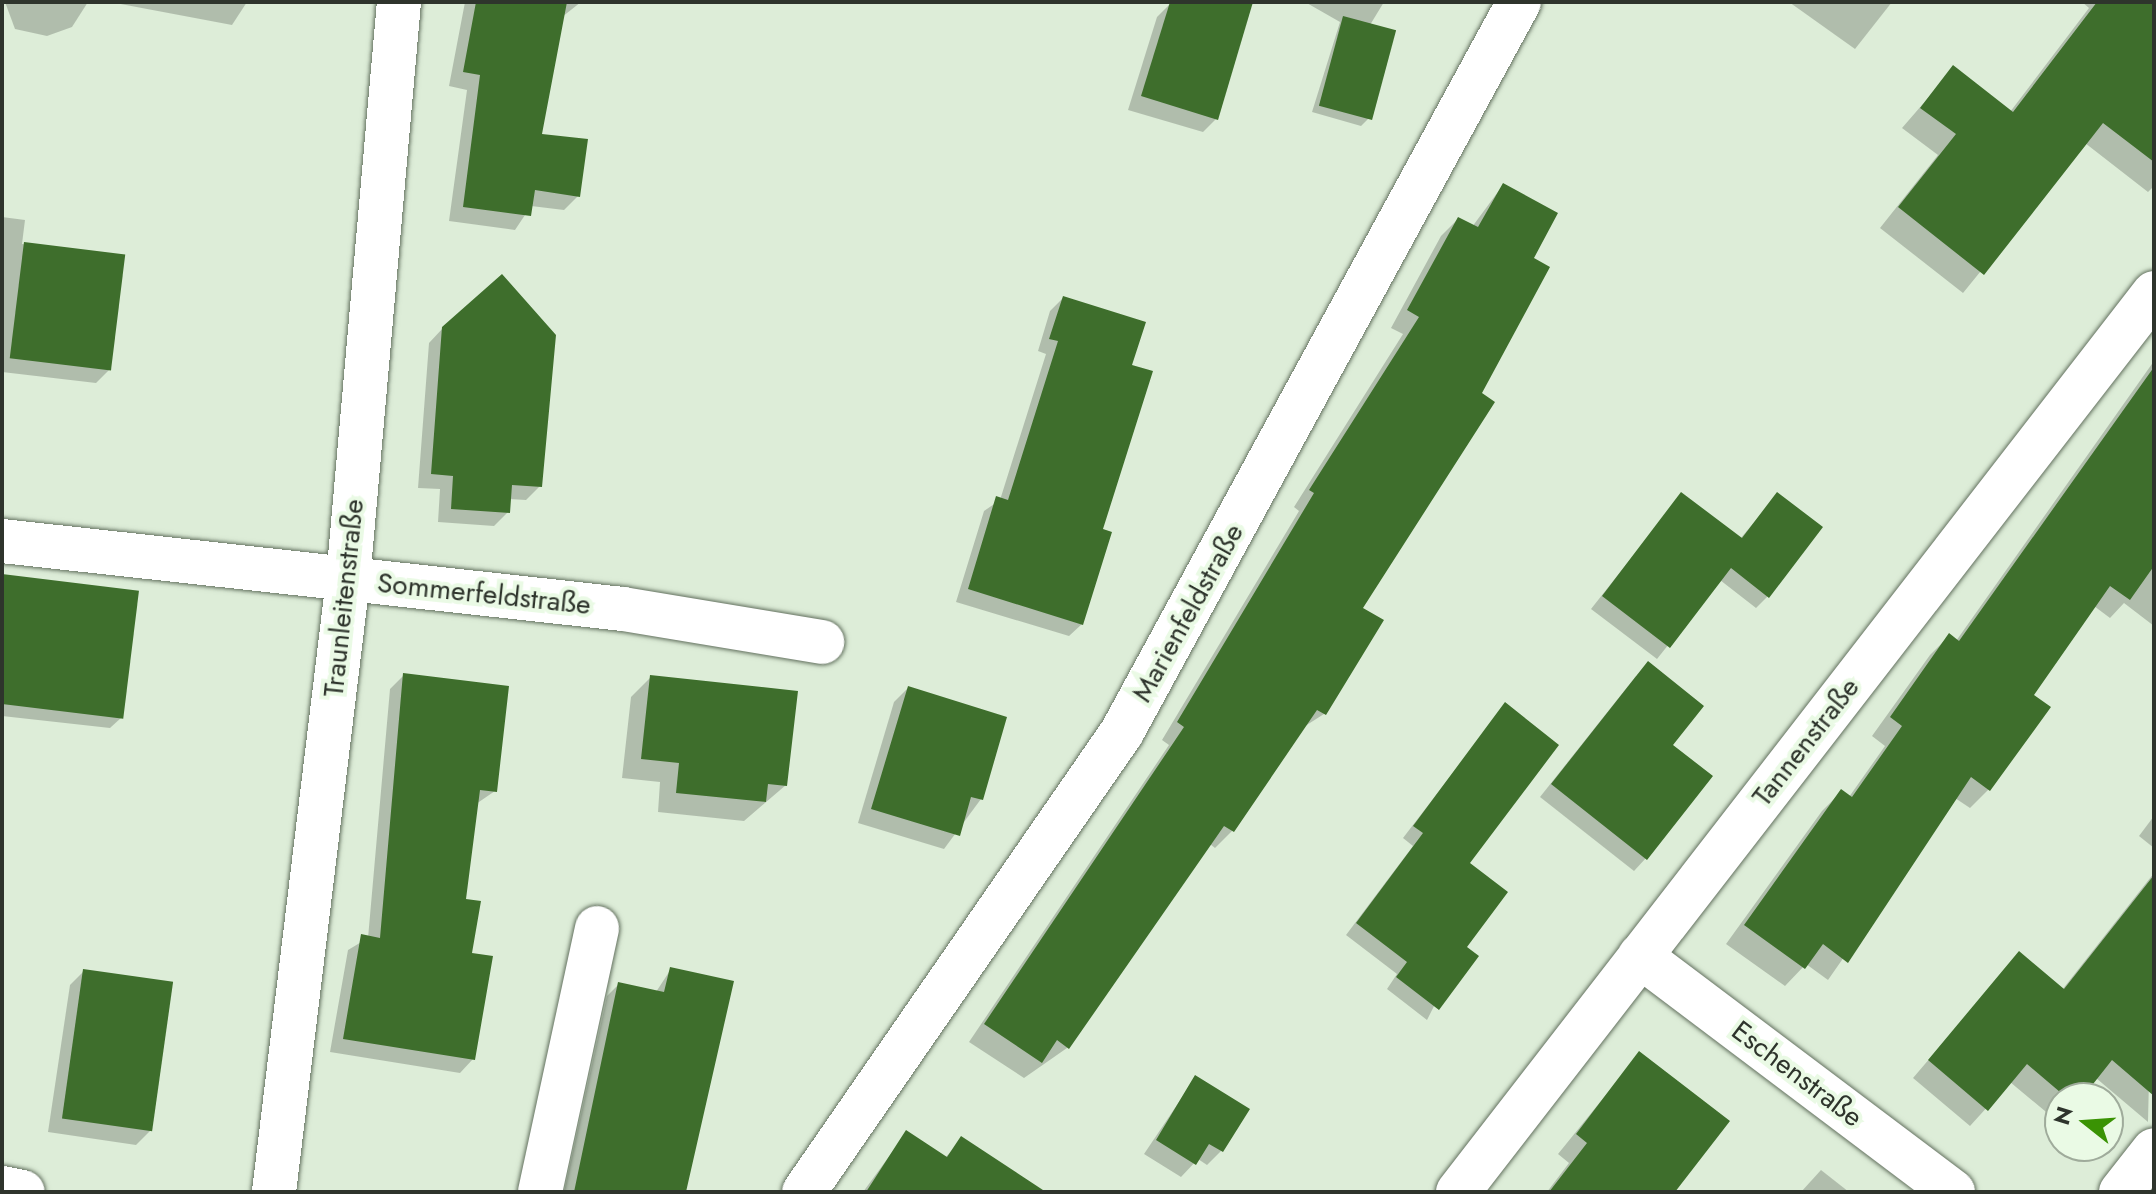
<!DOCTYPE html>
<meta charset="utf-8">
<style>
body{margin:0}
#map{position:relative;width:2156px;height:1194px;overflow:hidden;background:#ddedd8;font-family:Jost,sans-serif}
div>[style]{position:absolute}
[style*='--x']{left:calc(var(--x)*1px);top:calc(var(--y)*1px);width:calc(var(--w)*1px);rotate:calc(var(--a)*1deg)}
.shadow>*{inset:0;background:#0003}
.building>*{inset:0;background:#3e6e2c;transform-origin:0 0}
.roads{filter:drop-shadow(0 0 2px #63715f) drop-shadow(0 0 2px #63715f)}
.minor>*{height:44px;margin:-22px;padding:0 22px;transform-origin:22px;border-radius:22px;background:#fff}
span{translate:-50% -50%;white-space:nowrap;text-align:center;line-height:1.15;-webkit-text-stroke:8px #eafae5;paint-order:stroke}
.street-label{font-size:28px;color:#2e342c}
.frame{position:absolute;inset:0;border:4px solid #2e342c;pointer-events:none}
.north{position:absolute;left:2044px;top:1082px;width:80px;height:80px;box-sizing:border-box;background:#eafae5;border:2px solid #9fab9b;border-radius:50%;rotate:287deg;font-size:22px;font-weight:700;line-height:32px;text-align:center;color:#2e342c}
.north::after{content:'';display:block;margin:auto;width:28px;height:36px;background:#3a9304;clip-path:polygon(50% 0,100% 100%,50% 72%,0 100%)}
</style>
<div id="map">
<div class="shadow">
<i style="clip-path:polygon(5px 2px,88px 2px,72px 27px,47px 36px,15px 29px)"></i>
<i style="clip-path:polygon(110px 2px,247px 2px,232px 25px)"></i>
<i style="clip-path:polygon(465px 2px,581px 2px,562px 17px,539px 135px,578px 196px,564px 210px,531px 206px,515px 230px,449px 221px,467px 90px,449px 86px)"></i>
<i style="clip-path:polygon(1305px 2px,1384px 2px,1370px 25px,1368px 119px,1361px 126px,1312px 112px,1340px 22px)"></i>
<i style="clip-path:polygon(1789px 2px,1892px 2px,1855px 49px)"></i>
<i style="clip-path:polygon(2082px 2px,2154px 2px,2154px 186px,2148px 192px,2085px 143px,1963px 293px,1880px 228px,1938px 155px,1902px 128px,1954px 68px,2010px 112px,2089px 8px)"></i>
<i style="clip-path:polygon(1171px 3px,1217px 118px,1203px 132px,1128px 110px,1157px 17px)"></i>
<i style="clip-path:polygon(1503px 185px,1324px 714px,1302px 728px,1232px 831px,1215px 848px,1210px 844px,1067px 1048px,1024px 1078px,969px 1042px,1169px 745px,1162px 740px,1299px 511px,1294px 507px,1403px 334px,1391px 328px,1441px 236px,1458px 219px,1472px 227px)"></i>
<i style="clip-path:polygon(2px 217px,25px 220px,22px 244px,123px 256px,110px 369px,96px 383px,2px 372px)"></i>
<i style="clip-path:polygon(1063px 298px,1130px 366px,1082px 624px,1069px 636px,956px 602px,984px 511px,1000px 500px,1046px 354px,1038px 351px,1050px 311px)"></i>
<i style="clip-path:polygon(443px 328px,540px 486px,526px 500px,509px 499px,508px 512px,494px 526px,438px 522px,440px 489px,418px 488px,429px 343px)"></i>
<i style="clip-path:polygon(2154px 361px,2154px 626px,2124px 603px,2110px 618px,2094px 606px,2031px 695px,1989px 789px,1970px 808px,1955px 798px,1828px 980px,1806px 964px,1785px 986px,1726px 944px,1822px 811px,1841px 792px,1849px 797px,1885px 746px,1872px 736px,1930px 655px,1949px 636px,1956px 641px)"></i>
<i style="clip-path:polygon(1681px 495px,1740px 539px,1777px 495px,1768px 596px,1756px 608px,1720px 580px,1657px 659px,1591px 609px)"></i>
<i style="clip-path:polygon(2px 577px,122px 717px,110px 728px,2px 716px)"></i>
<i style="clip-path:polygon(404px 675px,495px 791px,476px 804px,464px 901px,473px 1059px,460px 1073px,330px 1052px,348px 950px,368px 938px,390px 689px)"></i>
<i style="clip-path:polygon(1636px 676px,1670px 745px,1646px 858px,1634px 871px,1540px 797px)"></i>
<i style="clip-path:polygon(651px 677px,786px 785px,744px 821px,658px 812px,660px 782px,622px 778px,631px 697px)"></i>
<i style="clip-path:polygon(908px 688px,981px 799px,944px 849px,858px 823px,894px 702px)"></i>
<i style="clip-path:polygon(1505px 705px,1467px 863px,1464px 947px,1427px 1020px,1387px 989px,1397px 974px,1346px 935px,1413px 846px,1403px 838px)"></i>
<i style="clip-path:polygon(2154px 816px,2154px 848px,2139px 836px)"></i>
<i style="clip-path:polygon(2154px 873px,2148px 1122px,2096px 1078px,2079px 1098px,2060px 1098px,2057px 1121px,2010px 1082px,1970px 1126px,1913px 1078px,2019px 954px,2062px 990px)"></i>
<i style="clip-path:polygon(671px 969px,683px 1192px,564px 1192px,607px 996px,619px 984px,656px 992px)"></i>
<i style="clip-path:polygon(84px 971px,150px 1131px,136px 1145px,48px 1132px,70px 985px)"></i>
<i style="clip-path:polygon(1639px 1054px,1673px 1192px,1547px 1192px,1569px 1163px,1558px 1154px)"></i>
<i style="clip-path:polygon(1195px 1078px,1221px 1151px,1207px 1165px,1198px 1159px,1181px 1177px,1144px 1154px)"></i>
<i style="clip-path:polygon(907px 1132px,945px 1158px,962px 1139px,996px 1192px,863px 1192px)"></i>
<i style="clip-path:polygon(1821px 1170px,1849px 1192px,1801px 1192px)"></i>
</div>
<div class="building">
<i style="clip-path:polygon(476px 2px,567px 2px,542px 134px,588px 139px,580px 197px,535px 190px,531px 216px,463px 207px,480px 75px,463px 72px)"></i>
<i style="clip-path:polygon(1170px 2px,1253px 2px,1218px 120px,1141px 96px)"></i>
<i style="clip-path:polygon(2097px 2px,2154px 2px,2154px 162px,2103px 123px,1984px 275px,1898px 207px,1956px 134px,1920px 108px,1953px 65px,2013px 112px)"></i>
<i style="left:1343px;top:16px;width:55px;height:93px;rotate:15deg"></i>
<i style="clip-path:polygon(1503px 183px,1558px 213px,1534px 258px,1550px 267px,1482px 393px,1495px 402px,1363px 608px,1384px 620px,1326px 715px,1317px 710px,1234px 832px,1224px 826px,1069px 1049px,1057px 1040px,1042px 1063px,984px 1024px,1184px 727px,1177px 722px,1314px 493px,1309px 490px,1419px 317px,1407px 310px,1458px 217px,1478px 227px)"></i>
<i style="left:24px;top:242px;width:102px;height:117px;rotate:7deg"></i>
<i style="clip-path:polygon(502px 274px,556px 335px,542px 487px,512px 485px,510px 513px,451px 509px,453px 476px,431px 474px,442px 327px)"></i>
<i style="clip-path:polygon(1063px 296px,1146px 322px,1132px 365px,1153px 371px,1103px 529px,1112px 532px,1083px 625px,968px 589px,996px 496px,1008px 500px,1058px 341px,1049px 339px)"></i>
<i style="clip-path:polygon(2154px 367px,2154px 566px,2130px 600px,2110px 586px,2034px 695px,2051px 707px,1990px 791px,1971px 777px,1848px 963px,1823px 944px,1805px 969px,1744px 925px,1841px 789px,1852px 797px,1902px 726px,1890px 717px,1949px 633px,1959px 641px)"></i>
<i style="clip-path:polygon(1681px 492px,1742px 538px,1777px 492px,1823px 527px,1769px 598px,1731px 568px,1670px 648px,1602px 596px)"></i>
<i style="left:2px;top:574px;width:138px;height:129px;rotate:7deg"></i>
<i style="clip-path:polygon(1648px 661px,1704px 706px,1673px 745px,1713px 776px,1647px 860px,1551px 784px)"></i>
<i style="clip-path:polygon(403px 673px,509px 686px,497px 792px,480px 790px,466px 899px,481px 901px,472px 953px,493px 956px,475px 1060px,343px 1039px,361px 934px,380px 938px)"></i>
<i style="clip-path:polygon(650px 675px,798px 691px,787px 786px,768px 784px,766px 802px,676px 793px,679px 763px,641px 759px)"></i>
<i style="clip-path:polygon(908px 686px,1007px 717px,983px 800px,971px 797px,960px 836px,871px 809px)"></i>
<i style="clip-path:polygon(1505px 702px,1559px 745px,1470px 863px,1508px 892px,1467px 947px,1479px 956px,1439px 1010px,1396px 977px,1407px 962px,1356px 923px,1423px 833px,1413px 826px)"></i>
<i style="clip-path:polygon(2154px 875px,2154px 1096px,2112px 1060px,2082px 1098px,2067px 1098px,2027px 1064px,1988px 1111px,1928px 1060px,2019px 951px,2064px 989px)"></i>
<i style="clip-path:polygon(670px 967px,734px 981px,686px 1192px,574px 1192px,618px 982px,664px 992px)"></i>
<i style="left:83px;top:969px;width:91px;height:151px;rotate:8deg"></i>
<i style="clip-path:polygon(1639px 1051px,1730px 1121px,1675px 1192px,1549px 1192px,1587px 1143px,1576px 1134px)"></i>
<i style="clip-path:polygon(1195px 1075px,1250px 1109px,1223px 1152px,1209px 1144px,1196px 1165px,1156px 1140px)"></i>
<i style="clip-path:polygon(906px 1130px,947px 1157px,961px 1136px,1046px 1192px,866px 1192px)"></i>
</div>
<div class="roads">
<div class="minor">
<i style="--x:2;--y:541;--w:625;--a:6.25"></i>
<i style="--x:623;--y:609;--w:202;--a:9.4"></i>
<i style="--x:1640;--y:956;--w:392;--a:37"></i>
<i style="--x:2;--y:1188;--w:21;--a:11"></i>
<i style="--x:274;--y:1192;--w:616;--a:-83.11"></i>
<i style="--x:348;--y:580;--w:580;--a:-84.96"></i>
<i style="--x:540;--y:1192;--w:270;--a:-77.8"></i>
<i style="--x:804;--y:1192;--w:559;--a:-55.34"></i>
<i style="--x:1122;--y:732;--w:831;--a:-61.46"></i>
<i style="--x:1458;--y:1192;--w:1137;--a:-52.25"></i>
<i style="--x:2121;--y:1192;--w:53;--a:-51.8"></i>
</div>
</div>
<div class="street-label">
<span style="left:484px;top:594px;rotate:6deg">Sommerfeldstraße</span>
<span style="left:344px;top:598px;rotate:-84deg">Traunleitenstraße</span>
<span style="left:1188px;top:613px;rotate:-61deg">Marienfeldstraße</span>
<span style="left:1806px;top:742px;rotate:-52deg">Tannenstraße</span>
<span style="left:1797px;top:1074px;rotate:37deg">Eschenstraße</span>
</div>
<div class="frame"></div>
<div class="north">N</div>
</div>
